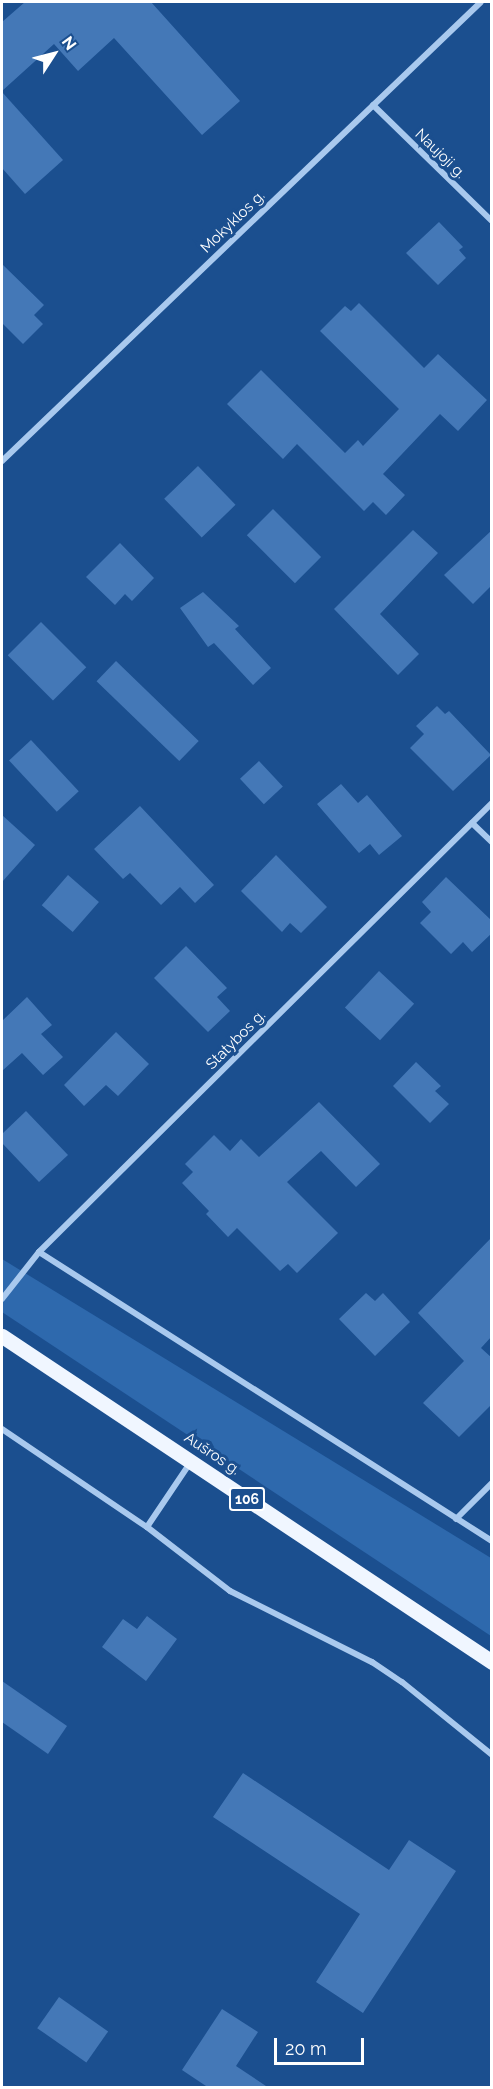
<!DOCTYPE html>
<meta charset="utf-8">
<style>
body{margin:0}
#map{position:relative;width:493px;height:2089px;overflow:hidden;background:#1b4f8f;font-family:Raleway,sans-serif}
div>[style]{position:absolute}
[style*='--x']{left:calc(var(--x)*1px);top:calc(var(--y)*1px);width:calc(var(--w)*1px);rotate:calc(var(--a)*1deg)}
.green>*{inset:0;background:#2e69ad}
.building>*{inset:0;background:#4478b7;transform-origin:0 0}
.street>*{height:6px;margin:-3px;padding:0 3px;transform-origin:3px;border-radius:3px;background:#a9c9ee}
.primary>*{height:15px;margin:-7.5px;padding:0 7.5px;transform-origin:7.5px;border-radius:7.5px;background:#f0f6ff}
span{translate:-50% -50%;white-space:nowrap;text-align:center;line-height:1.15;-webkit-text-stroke:6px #1b4f8f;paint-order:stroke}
.shield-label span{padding:2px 4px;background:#1b4f8f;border:2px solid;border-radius:4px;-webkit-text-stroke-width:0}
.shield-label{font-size:14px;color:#fff;font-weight:700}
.street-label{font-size:15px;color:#fff}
.frame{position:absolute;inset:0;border:3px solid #fff;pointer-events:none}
.north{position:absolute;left:24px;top:24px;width:60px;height:60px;-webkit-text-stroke:4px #1b4f8f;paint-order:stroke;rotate:54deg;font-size:16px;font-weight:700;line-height:24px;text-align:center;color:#fff}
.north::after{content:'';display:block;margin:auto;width:21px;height:27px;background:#fff;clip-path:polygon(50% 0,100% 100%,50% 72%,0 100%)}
.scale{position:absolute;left:274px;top:2038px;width:90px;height:27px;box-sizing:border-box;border:3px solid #fff;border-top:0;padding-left:8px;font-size:18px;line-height:21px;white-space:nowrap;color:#fff;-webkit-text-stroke:4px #1b4f8f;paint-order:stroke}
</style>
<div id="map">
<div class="green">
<i style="clip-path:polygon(2px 1259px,491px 1558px,491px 1636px,2px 1312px)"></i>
</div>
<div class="building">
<i style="clip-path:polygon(25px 2px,151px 2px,240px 101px,202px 135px,114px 38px,78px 71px,54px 44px,2px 91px,2px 22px)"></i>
<i style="clip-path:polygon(2px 92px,63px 160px,25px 194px,2px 168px)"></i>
<i style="clip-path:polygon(439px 222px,463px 247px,459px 250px,466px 258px,438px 285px,406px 253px)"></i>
<i style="clip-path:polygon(2px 264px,44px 305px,34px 315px,43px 324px,23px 344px,2px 323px)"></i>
<i style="clip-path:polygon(359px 303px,424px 368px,438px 354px,487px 400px,458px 431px,440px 414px,383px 474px,405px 495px,386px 515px,373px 502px,364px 511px,297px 444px,283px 459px,227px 404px,261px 370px,345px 453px,358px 440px,363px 446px,399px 409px,320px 331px,345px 306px,351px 311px)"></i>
<i style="left:198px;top:466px;width:54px;height:47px;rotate:46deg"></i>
<i style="left:273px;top:509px;width:68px;height:37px;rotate:45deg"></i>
<i style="clip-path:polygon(413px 530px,438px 553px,380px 614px,419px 654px,398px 675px,334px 609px)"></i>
<i style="clip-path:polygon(492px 530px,492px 585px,473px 604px,444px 575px)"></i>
<i style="clip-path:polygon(120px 543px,154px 578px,132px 601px,125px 594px,115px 605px,86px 577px)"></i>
<i style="clip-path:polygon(203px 592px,239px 626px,235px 629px,271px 668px,253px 685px,214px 643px,208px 647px,180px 608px)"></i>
<i style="left:41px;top:622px;width:64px;height:47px;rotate:45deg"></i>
<i style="left:116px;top:661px;width:115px;height:28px;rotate:44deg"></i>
<i style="clip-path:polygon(437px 706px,445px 714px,449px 711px,491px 755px,453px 791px,410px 748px,424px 734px,416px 726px)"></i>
<i style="left:31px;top:740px;width:70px;height:30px;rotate:47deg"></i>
<i style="left:259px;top:761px;width:35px;height:26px;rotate:47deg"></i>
<i style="clip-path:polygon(341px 784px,358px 803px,367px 795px,402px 836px,379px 855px,370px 844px,359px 853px,317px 804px)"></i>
<i style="clip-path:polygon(140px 806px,214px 885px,195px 903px,180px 887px,161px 905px,130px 873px,123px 879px,94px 849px)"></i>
<i style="clip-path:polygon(2px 815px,35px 845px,2px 882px)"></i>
<i style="clip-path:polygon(276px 855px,327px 907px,301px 933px,290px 923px,282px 932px,241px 891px)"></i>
<i style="left:68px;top:875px;width:41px;height:40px;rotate:41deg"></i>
<i style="clip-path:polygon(446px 877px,492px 921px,492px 933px,472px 952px,463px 942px,451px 954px,420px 923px,431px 912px,422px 902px)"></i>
<i style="clip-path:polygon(186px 946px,227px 988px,217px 997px,230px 1011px,208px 1032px,154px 978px)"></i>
<i style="left:379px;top:971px;width:48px;height:50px;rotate:43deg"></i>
<i style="clip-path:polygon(27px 997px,52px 1025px,41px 1034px,63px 1057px,43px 1075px,22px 1053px,2px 1071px,2px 1021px)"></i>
<i style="clip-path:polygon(116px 1032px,149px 1064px,118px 1096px,106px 1085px,84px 1106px,64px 1085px)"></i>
<i style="clip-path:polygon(416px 1062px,441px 1086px,435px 1091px,449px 1104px,430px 1123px,393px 1086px)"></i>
<i style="clip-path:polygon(319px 1102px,380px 1164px,356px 1187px,321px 1151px,287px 1182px,338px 1233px,297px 1273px,288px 1264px,280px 1271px,237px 1228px,228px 1237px,206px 1214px,209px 1211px,182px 1183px,193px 1172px,185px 1164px,214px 1135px,230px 1151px,241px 1139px,259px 1157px)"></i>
<i style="clip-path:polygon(26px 1111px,68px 1155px,39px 1182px,2px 1143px,2px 1134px)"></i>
<i style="clip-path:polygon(492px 1237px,492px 1336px,481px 1348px,492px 1358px,492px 1404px,459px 1437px,423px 1403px,464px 1361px,418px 1313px)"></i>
<i style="clip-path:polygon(366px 1293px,375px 1301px,383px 1293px,410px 1322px,375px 1356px,339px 1319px)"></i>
<i style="clip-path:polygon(147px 1616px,177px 1639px,146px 1681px,102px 1647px,123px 1619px,137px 1629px)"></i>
<i style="clip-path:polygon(2px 1681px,67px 1726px,48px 1754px,2px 1722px)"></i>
<i style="clip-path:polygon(243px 1773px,389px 1870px,409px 1840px,456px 1871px,363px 2013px,316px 1982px,360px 1914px,213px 1817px)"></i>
<i style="left:59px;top:1997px;width:60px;height:38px;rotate:35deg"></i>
<i style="clip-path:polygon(222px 2009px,258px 2032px,236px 2066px,269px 2088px,209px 2088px,182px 2070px)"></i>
</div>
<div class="street">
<i style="--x:373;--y:105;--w:166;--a:44.3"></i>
<i style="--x:2;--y:461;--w:663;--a:-43.78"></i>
<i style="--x:472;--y:823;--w:28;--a:44"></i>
<i style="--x:39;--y:1252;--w:537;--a:32.54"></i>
<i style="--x:2;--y:1299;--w:60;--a:-51.8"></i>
<i style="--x:39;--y:1252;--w:638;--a:-44.75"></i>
<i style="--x:2;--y:1429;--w:175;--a:34.1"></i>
<i style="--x:147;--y:1527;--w:105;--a:37.6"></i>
<i style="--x:230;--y:1591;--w:159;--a:26.6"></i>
<i style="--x:372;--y:1662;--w:36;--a:34"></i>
<i style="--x:402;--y:1682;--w:116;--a:39"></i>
<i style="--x:456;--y:1519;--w:51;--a:-45"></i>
<i style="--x:147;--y:1527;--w:77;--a:-56.1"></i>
</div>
<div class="primary">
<i style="--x:2;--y:1336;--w:589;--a:33.64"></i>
</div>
<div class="shield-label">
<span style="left:247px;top:1499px">106</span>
</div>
<div class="street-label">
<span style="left:440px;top:154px;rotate:44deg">Naujoji g.</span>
<span style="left:233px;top:222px;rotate:-44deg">Mokyklos g.</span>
<span style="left:236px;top:1040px;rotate:-45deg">Statybos g.</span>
<span style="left:212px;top:1454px;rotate:34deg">Aušros g.</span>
</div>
<div class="frame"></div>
<div class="north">N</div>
<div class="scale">20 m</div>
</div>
